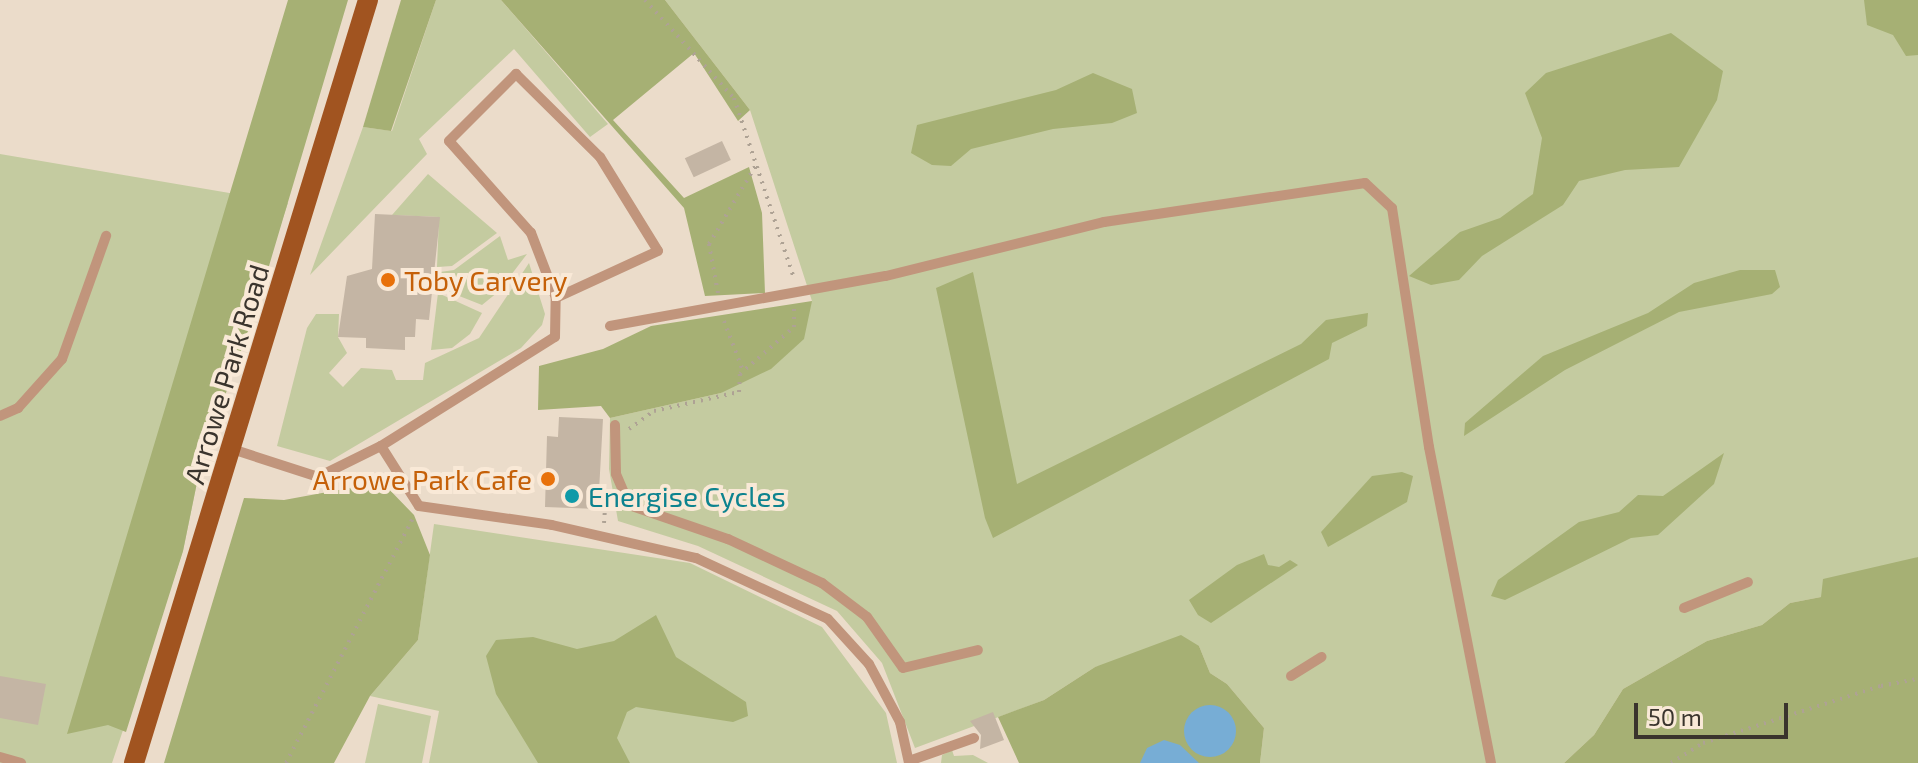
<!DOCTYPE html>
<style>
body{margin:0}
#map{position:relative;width:1918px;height:763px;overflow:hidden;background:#ebdcca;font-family:"Exo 2",sans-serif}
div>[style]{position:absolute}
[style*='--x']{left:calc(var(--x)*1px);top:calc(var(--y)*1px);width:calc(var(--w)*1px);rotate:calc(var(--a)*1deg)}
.green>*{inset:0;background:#c4cba0}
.forest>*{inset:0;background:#a6b074}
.water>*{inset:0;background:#77add5}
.round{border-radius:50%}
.building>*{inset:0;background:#c4b5a4;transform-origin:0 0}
.path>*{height:4px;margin-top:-2px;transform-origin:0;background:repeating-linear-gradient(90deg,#aea294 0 2px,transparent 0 8px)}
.lane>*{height:10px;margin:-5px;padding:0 5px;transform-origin:5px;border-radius:5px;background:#c1957c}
.primary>*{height:20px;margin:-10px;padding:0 10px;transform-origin:10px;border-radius:10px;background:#a15420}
.dots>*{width:22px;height:22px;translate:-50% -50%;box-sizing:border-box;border:4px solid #f9e9d7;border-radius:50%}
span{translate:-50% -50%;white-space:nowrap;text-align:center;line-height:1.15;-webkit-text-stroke:8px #f9e9d7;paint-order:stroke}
.food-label{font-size:28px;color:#c56008}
.left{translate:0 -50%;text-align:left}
.right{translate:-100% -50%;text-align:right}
.street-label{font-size:28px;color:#3a342d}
.culture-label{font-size:28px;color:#0d838f}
.scale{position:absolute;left:1634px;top:703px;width:154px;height:36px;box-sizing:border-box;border:4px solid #3a342d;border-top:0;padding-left:10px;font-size:24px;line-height:28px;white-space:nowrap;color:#3a342d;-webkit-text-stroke:6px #f9e9d7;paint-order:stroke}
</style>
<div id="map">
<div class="green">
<i style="clip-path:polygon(436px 0,501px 0,608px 124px,590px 137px,514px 49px,419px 139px,427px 154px,310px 275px,363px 127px,392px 131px)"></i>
<i style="clip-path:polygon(665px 0,1918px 0,1918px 557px,1821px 597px,1790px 603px,1762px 625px,1707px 641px,1623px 689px,1594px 735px,1564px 763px,1260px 763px,1264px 728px,1227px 684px,1210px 673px,1199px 646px,1095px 667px,1044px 700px,915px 748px,882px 663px,837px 611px,698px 546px,618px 521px,609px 469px,610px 418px,721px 393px,812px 301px,750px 110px)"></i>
<i style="clip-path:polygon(0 154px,288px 203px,201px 463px,183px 551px,112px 763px,0 763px)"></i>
<i style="clip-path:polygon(428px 174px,497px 233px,452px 266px,437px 267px,439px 217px,392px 215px)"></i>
<i style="clip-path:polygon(500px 236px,508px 260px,527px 254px,498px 292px,482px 305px,444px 290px,440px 272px,454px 270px)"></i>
<i style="clip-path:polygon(529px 263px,545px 314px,542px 325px,521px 348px,330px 461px,277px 446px,307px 328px,316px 314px,339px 314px,338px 337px,347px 353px,329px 373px,343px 387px,361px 368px,392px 370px,396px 380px,423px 380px,425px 363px,479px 338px)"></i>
<i style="clip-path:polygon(438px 293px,482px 313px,470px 334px,452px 348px,431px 350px)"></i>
<i style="clip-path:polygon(434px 524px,690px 563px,822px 627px,886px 713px,897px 763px,429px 763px,439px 711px,370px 696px,418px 640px)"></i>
<i style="clip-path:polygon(378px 704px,431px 716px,422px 763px,365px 763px)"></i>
<i style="clip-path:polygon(952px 750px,954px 756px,973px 755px,988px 763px,941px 763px,942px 755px)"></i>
</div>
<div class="forest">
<i style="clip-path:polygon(288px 0,348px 0,258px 303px,201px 463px,183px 551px,126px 732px,108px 725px,67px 734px)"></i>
<i style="clip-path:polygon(401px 0,436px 0,391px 131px,363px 127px)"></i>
<i style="clip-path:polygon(501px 0,665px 0,750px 110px,738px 121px,694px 53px,613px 120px,684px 198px,749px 167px,762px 213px,765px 293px,705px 296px,684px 208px)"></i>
<i style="clip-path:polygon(1864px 0,1918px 0,1918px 55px,1906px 56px,1893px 35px,1867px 25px)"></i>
<i style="clip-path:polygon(1671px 33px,1723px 71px,1717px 100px,1679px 167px,1625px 170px,1579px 181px,1563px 205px,1482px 256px,1459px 280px,1431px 285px,1409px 276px,1460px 232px,1500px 218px,1533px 194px,1542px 138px,1525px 93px,1546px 73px)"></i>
<i style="clip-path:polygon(1093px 73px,1132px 89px,1137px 113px,1112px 123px,1053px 129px,971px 149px,951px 166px,932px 165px,911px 153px,917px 125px,1056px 90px)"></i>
<i style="clip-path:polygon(1740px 270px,1775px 270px,1780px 287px,1772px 294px,1679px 312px,1565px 370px,1464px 436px,1465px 423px,1543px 356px,1648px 313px,1694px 283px)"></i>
<i style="clip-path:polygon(973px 272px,1017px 484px,1301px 344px,1326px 320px,1368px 313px,1367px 326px,1332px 343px,1329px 359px,993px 538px,985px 518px,936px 288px)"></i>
<i style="clip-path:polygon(812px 301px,804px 339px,771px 369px,721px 393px,610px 418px,601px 406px,538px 410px,539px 366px,603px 349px,651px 326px)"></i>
<i style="clip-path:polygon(1724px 453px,1714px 484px,1658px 535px,1631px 538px,1505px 600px,1491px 596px,1498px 580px,1579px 522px,1619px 512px,1638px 495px,1663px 496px)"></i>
<i style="clip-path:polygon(1402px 472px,1413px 476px,1407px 502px,1328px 547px,1321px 532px,1372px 476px)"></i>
<i style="clip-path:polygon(382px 482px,414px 515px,430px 555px,418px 640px,370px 696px,334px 763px,164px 763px,244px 498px,284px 500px)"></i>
<i style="clip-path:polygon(1264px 554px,1268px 565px,1279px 567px,1290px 560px,1298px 565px,1211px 623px,1198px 615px,1189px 600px,1237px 565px)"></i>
<i style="clip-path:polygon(1918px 557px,1918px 763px,1564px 763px,1594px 735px,1623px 689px,1707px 641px,1762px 625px,1790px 603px,1821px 597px,1823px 579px)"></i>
<i style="clip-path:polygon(656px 615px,676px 657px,746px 702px,748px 716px,733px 722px,636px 707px,627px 712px,617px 738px,630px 763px,538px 763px,496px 694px,486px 656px,496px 640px,533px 637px,577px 649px,614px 641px)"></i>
<i style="clip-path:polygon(1181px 635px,1199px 646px,1210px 673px,1227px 684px,1264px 728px,1260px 763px,1019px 763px,998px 717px,1044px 700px,1095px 667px)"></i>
</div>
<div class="water">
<i class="round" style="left:1184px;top:705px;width:52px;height:52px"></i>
<i style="clip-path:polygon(1164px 740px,1180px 745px,1199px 763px,1140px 763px,1147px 748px)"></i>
</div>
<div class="building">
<i style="left:722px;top:141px;width:21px;height:41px;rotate:65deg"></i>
<i style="clip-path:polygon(375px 214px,440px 217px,429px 320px,416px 319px,415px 337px,405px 337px,405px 350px,366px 348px,366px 338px,338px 337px,347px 276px,372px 269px)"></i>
<i style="clip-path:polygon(559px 417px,603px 419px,598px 509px,545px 507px,547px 436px,558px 437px)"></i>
<i style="clip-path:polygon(0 676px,46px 684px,38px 725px,0 718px)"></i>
<i style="clip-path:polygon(993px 712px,1004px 740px,980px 749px,981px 735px,970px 721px)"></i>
</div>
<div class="path">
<i style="--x:645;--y:0;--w:132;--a:47.8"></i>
<i style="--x:734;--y:98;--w:190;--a:71.6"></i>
<i style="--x:718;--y:293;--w:50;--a:-100.4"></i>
<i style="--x:709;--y:244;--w:92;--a:-59.3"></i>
<i style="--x:724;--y:321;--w:53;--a:69.2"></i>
<i style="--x:629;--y:429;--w:31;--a:-36"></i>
<i style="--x:654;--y:411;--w:87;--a:-12.6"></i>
<i style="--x:739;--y:392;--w:18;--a:-87"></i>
<i style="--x:740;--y:374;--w:72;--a:-41"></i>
<i style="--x:794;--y:327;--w:21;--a:-90"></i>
<i style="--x:604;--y:523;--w:31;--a:-86"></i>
<i style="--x:286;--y:763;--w:278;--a:-62.6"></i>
<i style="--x:1671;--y:763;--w:38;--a:-32"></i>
<i style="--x:1703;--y:743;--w:187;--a:-17.8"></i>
<i style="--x:1881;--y:686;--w:38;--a:-11"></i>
</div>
<div class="lane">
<i style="--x:610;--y:326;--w:280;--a:-10.3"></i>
<i style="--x:886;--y:276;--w:225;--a:-13.9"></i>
<i style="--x:1104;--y:222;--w:264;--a:-8.5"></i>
<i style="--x:1365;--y:183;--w:37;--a:43"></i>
<i style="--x:1392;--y:208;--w:242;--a:81.2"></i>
<i style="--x:1429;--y:447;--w:322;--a:78.9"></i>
<i style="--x:0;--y:416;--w:20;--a:-24"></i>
<i style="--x:18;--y:408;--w:66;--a:-48.1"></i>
<i style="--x:62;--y:359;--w:131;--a:-70.3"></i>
<i style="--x:615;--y:425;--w:49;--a:88.8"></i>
<i style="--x:616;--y:474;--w:34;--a:67"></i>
<i style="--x:629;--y:505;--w:105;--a:19"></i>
<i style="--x:728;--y:539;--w:104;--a:25.1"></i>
<i style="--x:822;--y:583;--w:56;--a:37.1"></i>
<i style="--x:867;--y:617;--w:62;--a:54.8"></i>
<i style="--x:903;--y:668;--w:77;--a:-13.5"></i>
<i style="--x:381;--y:446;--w:205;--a:-32.1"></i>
<i style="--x:555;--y:337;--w:39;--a:-89"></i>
<i style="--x:556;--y:298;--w:70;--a:-111"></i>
<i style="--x:531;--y:233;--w:123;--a:-131.7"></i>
<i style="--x:449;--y:141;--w:95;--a:-45"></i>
<i style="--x:516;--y:74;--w:118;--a:44.7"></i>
<i style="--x:600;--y:157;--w:110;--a:58.3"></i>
<i style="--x:658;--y:251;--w:112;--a:155.3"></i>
<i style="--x:232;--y:449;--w:90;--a:18"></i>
<i style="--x:318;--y:477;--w:70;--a:-26.2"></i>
<i style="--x:381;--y:446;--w:71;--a:57.7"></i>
<i style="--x:419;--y:506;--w:134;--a:8.1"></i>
<i style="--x:552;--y:525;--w:148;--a:12.9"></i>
<i style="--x:696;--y:558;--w:145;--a:24.8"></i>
<i style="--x:828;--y:619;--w:61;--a:47.7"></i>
<i style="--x:869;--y:664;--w:66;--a:61.9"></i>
<i style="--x:900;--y:722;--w:42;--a:77.6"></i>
<i style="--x:1684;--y:608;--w:69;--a:-22.1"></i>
<i style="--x:1291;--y:676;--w:36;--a:-32"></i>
<i style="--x:0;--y:757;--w:22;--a:16"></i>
<i style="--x:909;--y:761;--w:69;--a:-19.5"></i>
</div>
<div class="primary">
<i style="--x:134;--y:763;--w:798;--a:-72.95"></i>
</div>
<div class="dots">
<i style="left:388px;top:280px;background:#e8710a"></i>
<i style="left:548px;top:479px;background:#e8710a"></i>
<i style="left:572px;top:496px;background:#0f9aa8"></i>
</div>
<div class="food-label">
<span class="left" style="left:404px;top:280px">Toby Carvery</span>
<span class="right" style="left:532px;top:479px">Arrowe Park Cafe</span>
</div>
<div class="street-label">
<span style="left:226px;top:374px;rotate:-73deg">Arrowe Park Road</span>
</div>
<div class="culture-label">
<span class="left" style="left:588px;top:496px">Energise Cycles</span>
</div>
<div class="scale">50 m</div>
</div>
